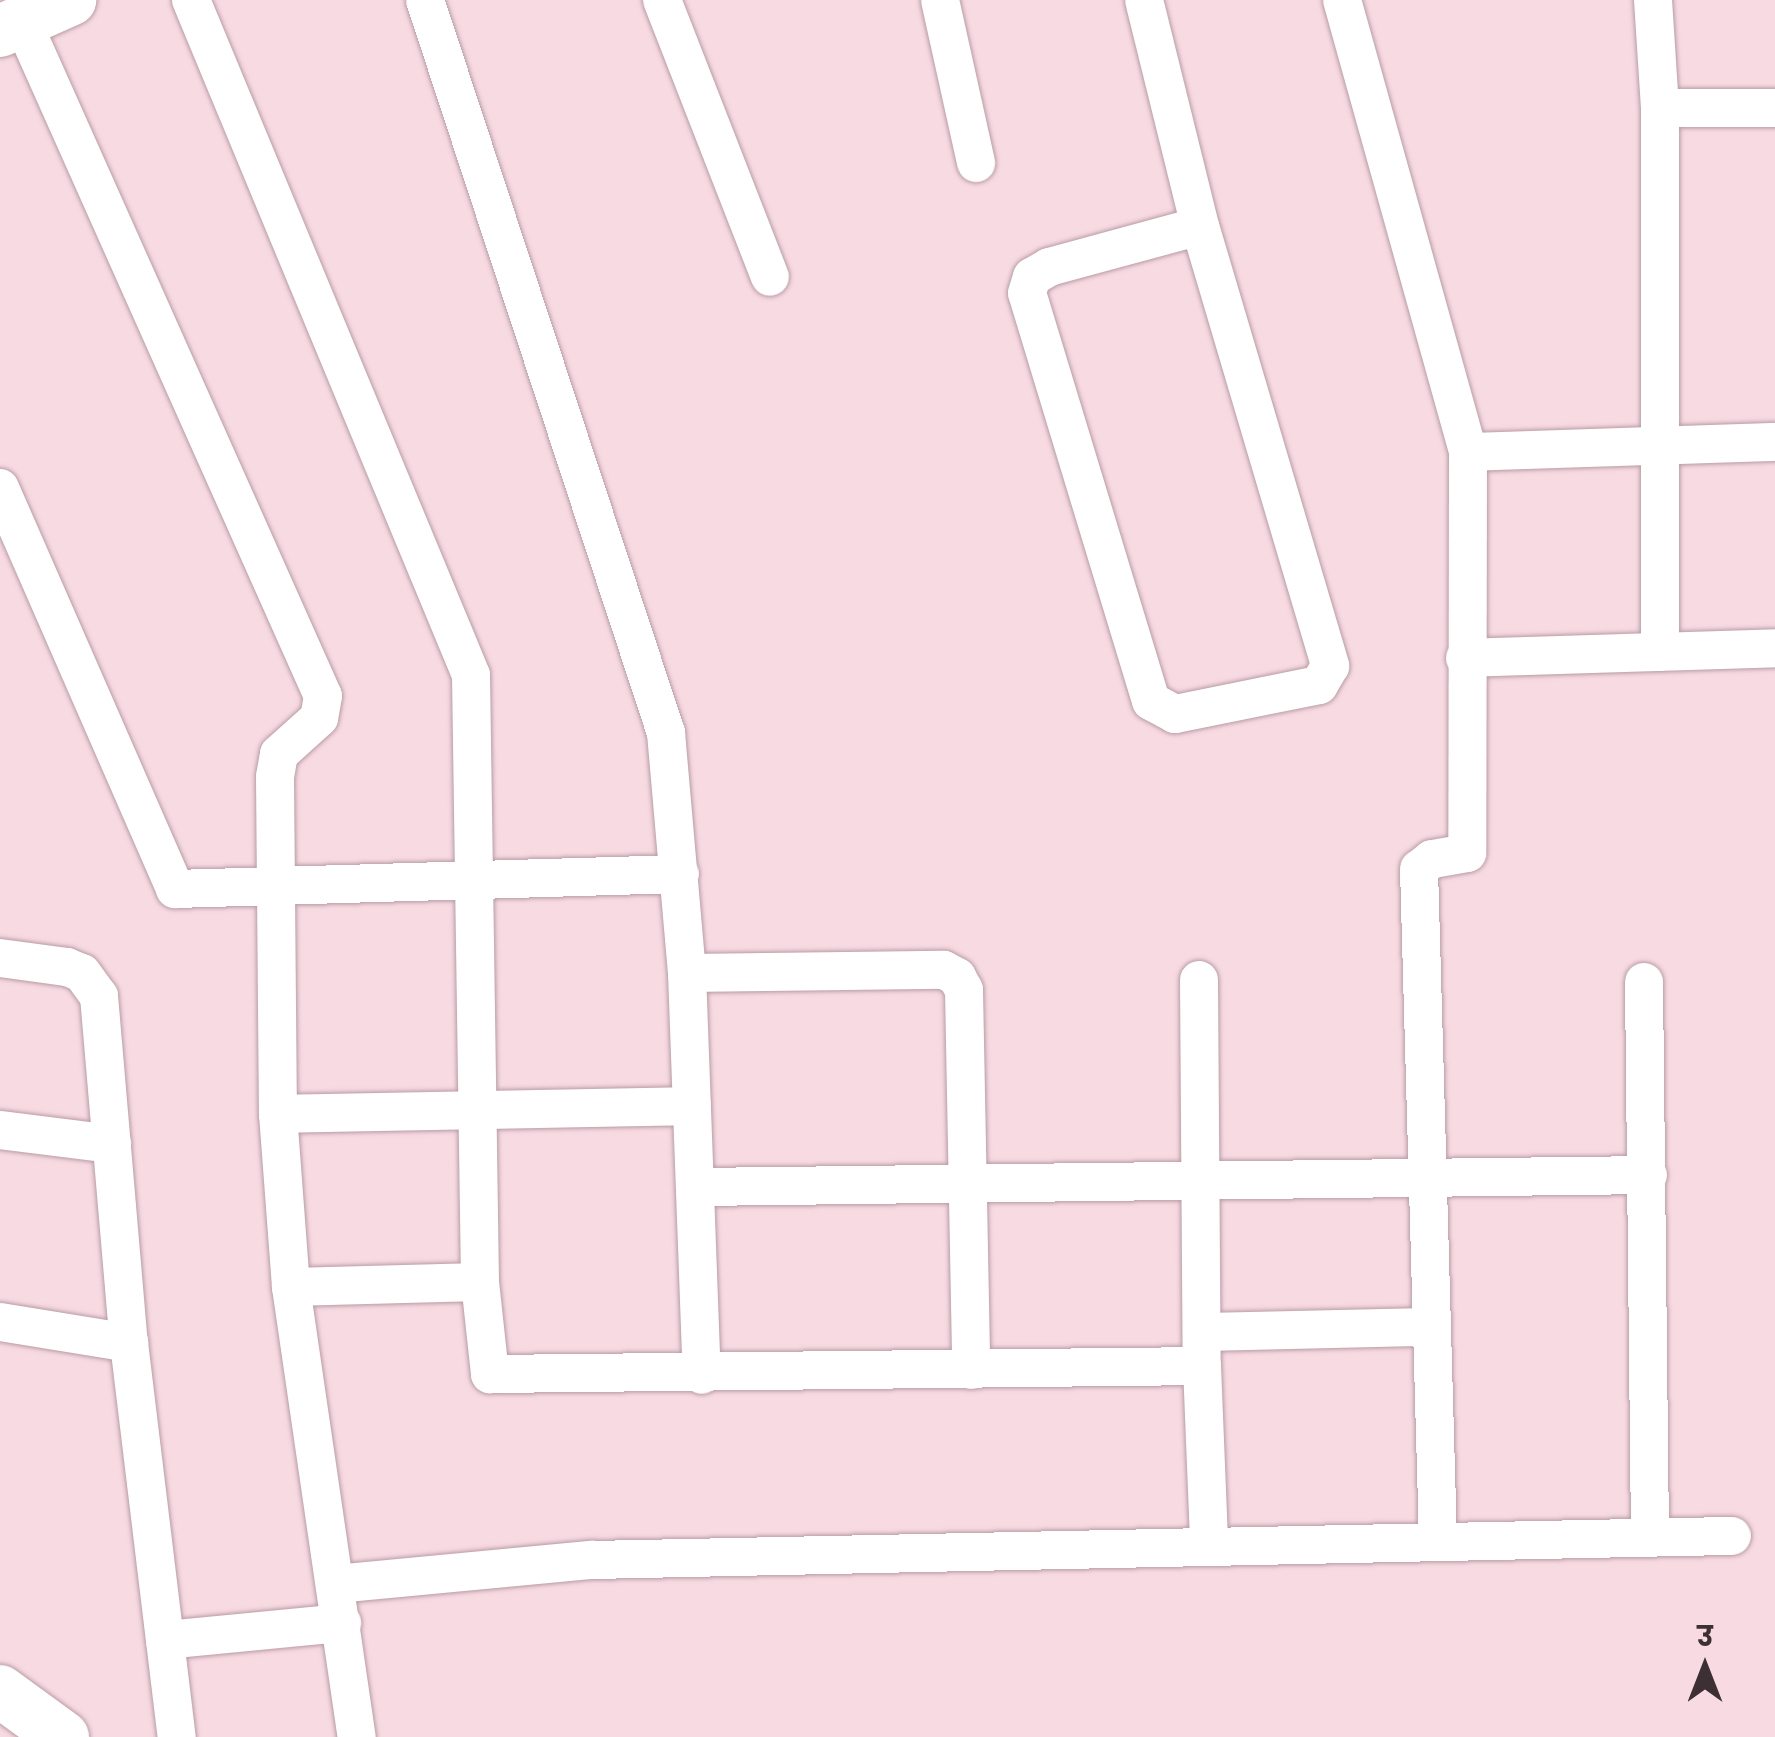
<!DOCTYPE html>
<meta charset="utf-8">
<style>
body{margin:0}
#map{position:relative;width:1775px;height:1737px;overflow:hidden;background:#f8dae3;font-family:Poppins,"Noto Sans Devanagari",sans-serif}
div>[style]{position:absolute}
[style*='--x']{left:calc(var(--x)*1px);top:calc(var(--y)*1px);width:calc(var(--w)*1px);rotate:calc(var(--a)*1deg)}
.roads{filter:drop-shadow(0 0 2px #b99ca5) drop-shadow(0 0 2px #b99ca5)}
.street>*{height:38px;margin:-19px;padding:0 19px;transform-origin:19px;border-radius:19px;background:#fff}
.secondary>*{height:52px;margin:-26px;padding:0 26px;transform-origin:26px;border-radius:26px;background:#fff}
span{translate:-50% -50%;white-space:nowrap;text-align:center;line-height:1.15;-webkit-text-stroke:9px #f8dae3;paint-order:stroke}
.north{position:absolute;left:1655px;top:1617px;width:100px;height:100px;-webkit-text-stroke:8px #f8dae3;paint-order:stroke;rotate:0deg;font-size:28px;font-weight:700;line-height:40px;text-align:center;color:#3c3034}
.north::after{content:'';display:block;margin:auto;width:35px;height:45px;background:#3c3034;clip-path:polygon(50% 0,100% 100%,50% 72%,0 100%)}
</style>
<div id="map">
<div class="roads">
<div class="street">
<i style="--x:191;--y:0;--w:731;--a:67.47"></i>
<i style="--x:471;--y:675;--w:607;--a:89.15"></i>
<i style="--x:480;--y:1282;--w:93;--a:83.8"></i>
<i style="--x:490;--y:1374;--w:712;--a:-0.64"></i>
<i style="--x:1202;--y:1366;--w:176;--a:87.7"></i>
<i style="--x:425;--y:0;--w:772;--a:71.8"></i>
<i style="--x:666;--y:733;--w:241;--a:85"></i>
<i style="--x:687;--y:973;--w:402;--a:87.9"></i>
<i style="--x:662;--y:0;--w:297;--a:68.7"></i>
<i style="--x:940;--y:0;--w:167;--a:77.5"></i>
<i style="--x:1144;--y:0;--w:233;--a:76.1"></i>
<i style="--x:1200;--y:226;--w:459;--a:73.5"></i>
<i style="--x:1330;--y:666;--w:22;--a:120"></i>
<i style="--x:1319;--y:685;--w:147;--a:168.6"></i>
<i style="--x:1175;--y:714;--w:27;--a:-152"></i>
<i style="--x:1151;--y:701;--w:426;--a:-106.9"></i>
<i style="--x:1027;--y:293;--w:17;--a:-73"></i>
<i style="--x:1032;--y:277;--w:20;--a:-30"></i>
<i style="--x:1049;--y:267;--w:156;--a:-15.2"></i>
<i style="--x:1342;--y:0;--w:469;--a:74.4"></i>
<i style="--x:1468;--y:452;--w:401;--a:90.1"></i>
<i style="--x:1467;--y:853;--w:36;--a:170"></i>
<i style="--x:1432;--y:859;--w:16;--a:142"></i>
<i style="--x:1419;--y:869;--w:670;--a:88.38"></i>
<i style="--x:1653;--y:0;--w:108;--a:86.3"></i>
<i style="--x:1660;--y:108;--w:544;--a:90"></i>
<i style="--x:22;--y:21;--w:739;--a:65.97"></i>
<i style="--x:323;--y:696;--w:22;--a:100"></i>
<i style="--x:319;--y:718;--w:54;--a:138"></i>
<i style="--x:279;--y:754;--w:23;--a:100"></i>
<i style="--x:275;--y:777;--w:337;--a:89.5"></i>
<i style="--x:278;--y:1114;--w:173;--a:85.7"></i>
<i style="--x:291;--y:1287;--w:189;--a:-1.5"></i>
<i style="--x:1660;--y:108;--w:115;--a:0"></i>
<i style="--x:1468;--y:452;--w:307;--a:-1.9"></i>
<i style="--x:0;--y:488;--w:438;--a:66.4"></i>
<i style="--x:175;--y:889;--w:505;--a:-1.7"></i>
<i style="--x:1465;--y:658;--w:310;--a:-1.8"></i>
<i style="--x:0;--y:958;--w:68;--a:7.7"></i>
<i style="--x:67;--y:967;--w:16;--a:22"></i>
<i style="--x:82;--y:973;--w:29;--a:54"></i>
<i style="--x:99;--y:996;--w:348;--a:85.1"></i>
<i style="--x:129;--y:1343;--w:397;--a:83.1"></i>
<i style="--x:687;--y:973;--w:257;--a:-0.7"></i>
<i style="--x:944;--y:970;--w:15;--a:28"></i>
<i style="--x:957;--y:977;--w:15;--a:62"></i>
<i style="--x:964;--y:990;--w:380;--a:88.9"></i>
<i style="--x:1199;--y:980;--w:386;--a:89.6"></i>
<i style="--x:1644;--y:982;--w:555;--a:89.38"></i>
<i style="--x:278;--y:1114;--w:414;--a:-1.1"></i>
<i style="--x:0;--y:1130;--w:113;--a:7.1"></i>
<i style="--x:697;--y:1187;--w:951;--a:-0.72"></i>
<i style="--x:291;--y:1287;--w:455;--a:81.7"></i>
<i style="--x:0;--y:1322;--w:131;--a:9.2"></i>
<i style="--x:1202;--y:1332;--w:229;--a:-1.3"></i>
<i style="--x:336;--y:1584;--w:257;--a:-5.4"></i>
<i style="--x:592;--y:1560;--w:1140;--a:-1.21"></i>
<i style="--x:165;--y:1640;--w:178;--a:-5.5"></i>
</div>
<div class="secondary">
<i style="--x:0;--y:31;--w:77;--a:-23.9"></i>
<i style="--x:0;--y:1691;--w:78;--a:36.1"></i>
</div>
</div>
<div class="north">उ</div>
</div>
